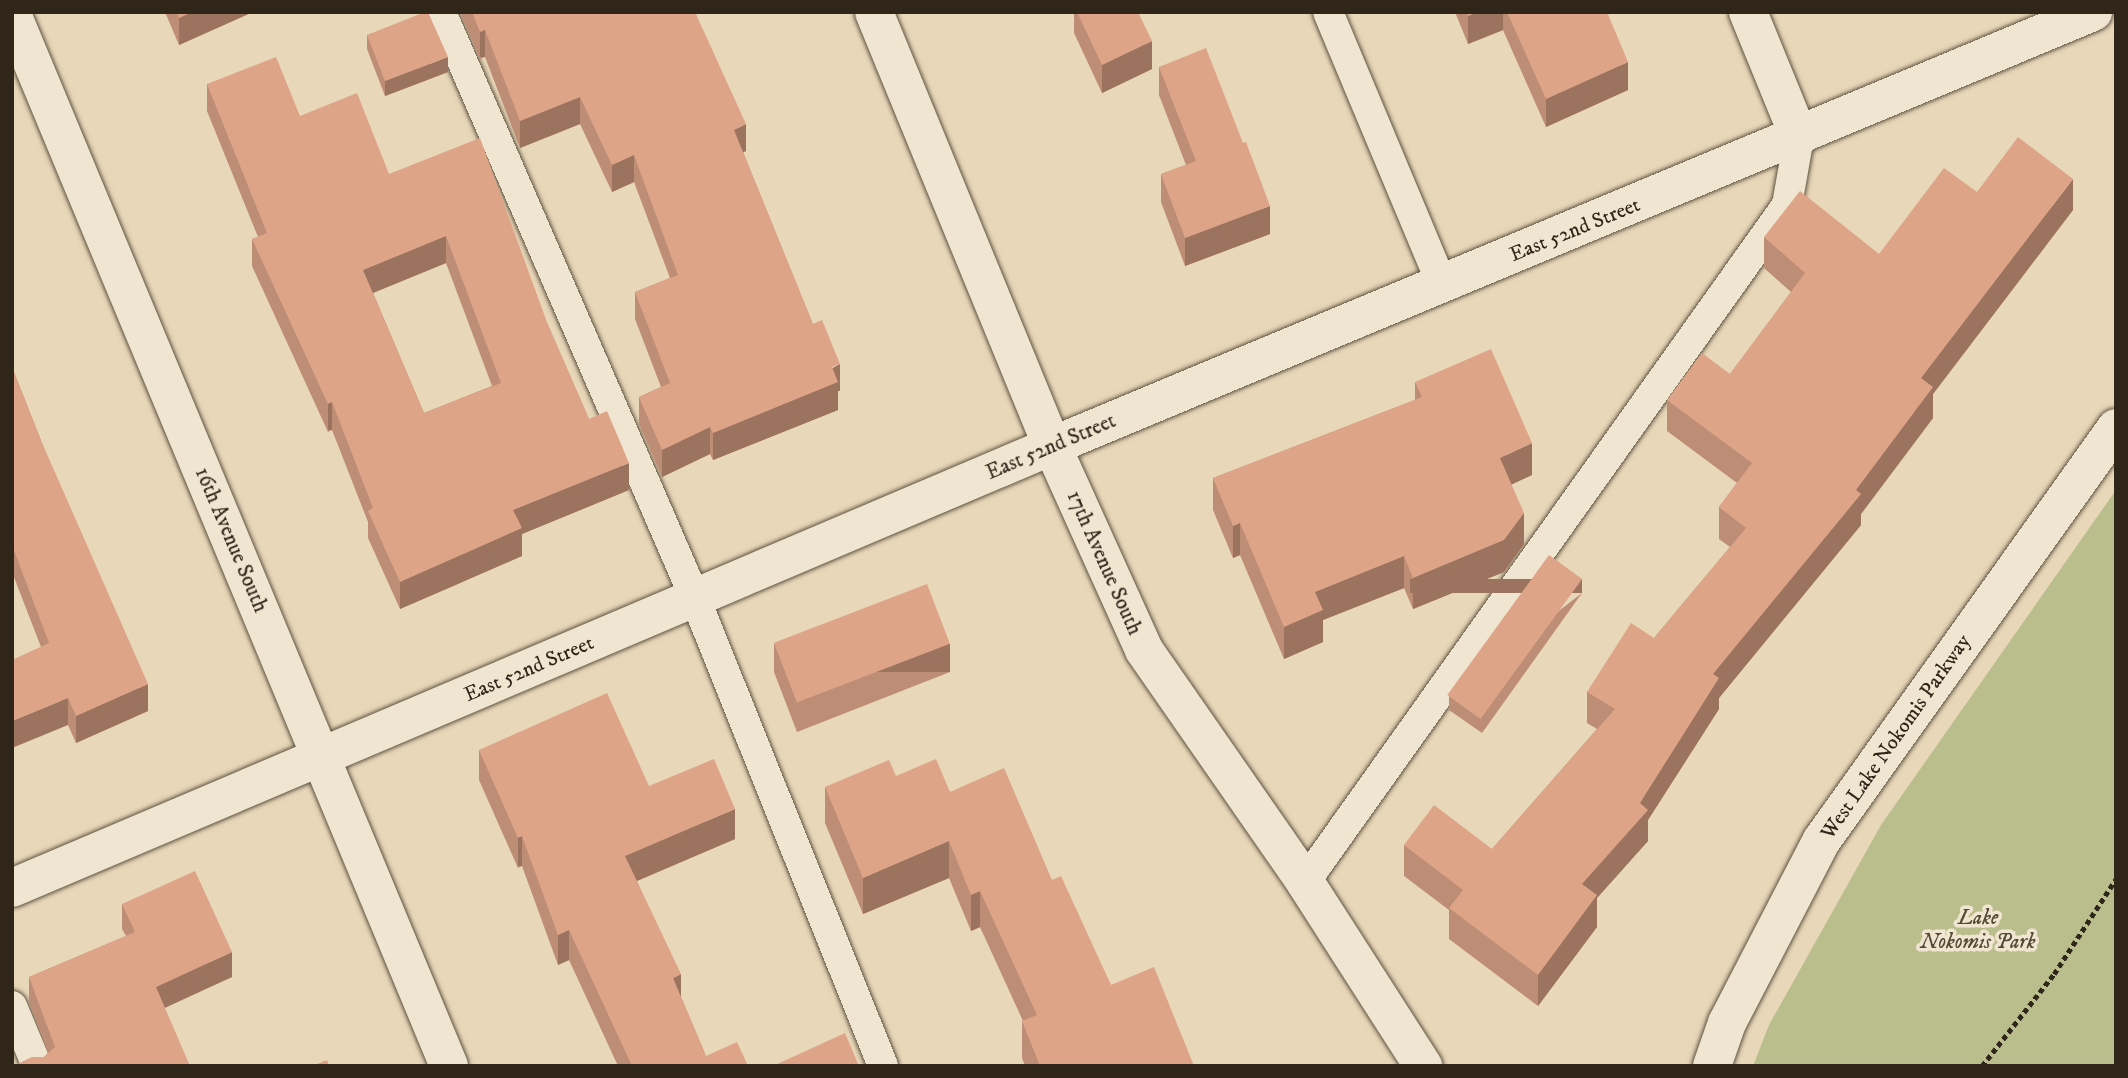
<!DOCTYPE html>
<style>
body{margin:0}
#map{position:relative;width:2128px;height:1078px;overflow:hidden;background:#e8d7b8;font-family:"IM FELL DW Pica",serif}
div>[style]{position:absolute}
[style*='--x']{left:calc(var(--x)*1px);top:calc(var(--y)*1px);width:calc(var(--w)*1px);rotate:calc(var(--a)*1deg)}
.green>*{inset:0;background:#babd8c}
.path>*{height:4.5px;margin-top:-2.25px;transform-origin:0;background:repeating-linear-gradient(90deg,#302519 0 5px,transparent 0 8.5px)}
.roads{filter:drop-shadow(0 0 2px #5e5241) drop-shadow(0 0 2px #5e5241)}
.lane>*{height:30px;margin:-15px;padding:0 15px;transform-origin:15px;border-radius:15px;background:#f0e5d1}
.street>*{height:38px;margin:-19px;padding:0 19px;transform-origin:19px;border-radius:19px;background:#f0e5d1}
.secondary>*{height:38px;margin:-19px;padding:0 19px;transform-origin:19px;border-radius:19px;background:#f0e5d1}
.wall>*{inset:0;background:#be8d75}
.shaded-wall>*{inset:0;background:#9b735f;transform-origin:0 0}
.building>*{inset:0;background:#dda488;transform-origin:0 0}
span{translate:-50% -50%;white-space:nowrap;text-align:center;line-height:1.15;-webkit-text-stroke:7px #f0e5d1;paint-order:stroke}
.street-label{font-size:21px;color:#302519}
.park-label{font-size:21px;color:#524b36;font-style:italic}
.frame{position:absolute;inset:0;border:14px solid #302519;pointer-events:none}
</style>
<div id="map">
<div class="green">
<i style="clip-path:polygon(2116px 490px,2116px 1066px,1753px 1066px,1769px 1025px,1881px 825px)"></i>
</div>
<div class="path">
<i style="--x:1982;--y:1066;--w:117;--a:-52"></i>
<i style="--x:2054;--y:974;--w:113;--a:-56.9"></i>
</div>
<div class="roads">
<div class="lane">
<i style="--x:441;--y:12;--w:639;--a:66.57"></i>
<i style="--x:695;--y:598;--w:504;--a:68.11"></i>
<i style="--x:1328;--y:12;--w:296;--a:67.3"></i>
<i style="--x:1305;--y:882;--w:831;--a:-54.55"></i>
<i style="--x:1787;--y:205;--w:69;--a:-80"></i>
<i style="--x:12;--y:1006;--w:65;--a:67.4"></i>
</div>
<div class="street">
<i style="--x:874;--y:12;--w:469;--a:67.7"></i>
<i style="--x:1052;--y:446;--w:224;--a:65.7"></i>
<i style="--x:1144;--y:650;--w:282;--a:55.2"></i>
<i style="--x:1305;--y:882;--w:219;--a:57.3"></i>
<i style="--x:1748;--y:12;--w:135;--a:67.8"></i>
<i style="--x:12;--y:14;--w:1139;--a:67.44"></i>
<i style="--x:12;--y:888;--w:1130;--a:-23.03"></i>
<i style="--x:1052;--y:446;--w:1128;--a:-22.63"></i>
</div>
<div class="secondary">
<i style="--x:1712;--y:1066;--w:46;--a:-70.8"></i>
<i style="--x:1727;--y:1023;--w:206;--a:-62.6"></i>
<i style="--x:1822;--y:840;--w:506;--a:-54.49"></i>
</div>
</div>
<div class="wall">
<i style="clip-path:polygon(165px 12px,253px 12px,179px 45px)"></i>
<i style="clip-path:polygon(460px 12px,695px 12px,746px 151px,743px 152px,840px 391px,838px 391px,838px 410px,713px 460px,710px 454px,662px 477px,639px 424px,639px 397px,661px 387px,635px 319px,635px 292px,670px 278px,634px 182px,612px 192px,580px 124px,520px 148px,485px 57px,480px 59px)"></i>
<i style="clip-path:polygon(1074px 12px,1138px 12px,1152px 69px,1102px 93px,1074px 33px)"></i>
<i style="clip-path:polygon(1455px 12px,1607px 12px,1628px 90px,1546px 127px,1503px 30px,1468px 44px)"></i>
<i style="clip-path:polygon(367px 35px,448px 72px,385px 96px,367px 49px)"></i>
<i style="clip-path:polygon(1159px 67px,1243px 143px,1270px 234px,1185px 266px,1161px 202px,1161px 174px,1186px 165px,1159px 95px)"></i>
<i style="clip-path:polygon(evenodd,207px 84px,300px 116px,389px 174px,548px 325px,589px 419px,629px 490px,522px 534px,522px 556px,400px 609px,368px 538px,368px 522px,332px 430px,328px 432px,252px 266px,252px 239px,258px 237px,207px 111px,207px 84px,446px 263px,492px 386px,424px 413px,373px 293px,446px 263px)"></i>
<i style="clip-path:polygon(1977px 192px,2073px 210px,1933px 394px,1933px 418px,1861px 514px,1861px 525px,1719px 698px,1719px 709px,1648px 820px,1648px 841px,1597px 898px,1597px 927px,1538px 1006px,1449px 939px,1449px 910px,1404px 876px,1404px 845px,1492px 849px,1597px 729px,1587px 723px,1587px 692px,1654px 638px,1730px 547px,1719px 539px,1719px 507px,1737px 483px,1667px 431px,1667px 400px,1730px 374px,1791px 292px,1764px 268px,1764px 237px,1879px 254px)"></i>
<i style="clip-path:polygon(12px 367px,148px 711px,76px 743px,68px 725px,41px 647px,12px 572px)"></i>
<i style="clip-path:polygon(1415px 382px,1532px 475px,1511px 484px,1524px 544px,1504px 572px,1413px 609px,1404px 588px,1323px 620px,1323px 642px,1284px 659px,1240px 555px,1233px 558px,1213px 510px,1213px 478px,1415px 400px)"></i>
<i style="clip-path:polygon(1582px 593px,1482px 733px,1449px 710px,1449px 696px)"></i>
<i style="clip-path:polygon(774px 644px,950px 672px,797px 732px,774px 672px)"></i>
<i style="clip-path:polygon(479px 750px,649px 786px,735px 839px,637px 881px,681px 997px,706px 1056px,748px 1066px,618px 1066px,569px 960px,558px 965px,522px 866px,518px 868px,479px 780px)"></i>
<i style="clip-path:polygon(896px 776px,950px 792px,1052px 880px,1111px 985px,1194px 1066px,1025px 1066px,1022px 1058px,1022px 1021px,1023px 1021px,980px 927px,971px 931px,949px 878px,863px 914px,825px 823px,825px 787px)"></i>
<i style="clip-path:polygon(122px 904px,232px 977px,44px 1057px,48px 1053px,29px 1002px,29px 977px,126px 936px,122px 929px)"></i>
</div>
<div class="shaded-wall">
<i style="clip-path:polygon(192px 12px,253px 12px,179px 45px,179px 18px)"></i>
<i style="clip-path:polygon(1478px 12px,1503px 12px,1503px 30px,1468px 44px,1468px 16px)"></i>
<i style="left:485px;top:30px;width:27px;height:5px;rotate:90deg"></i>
<i style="clip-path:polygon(1152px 41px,1152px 69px,1102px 93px,1102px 65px)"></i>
<i style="clip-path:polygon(448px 57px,448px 72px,385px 96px,385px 81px)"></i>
<i style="clip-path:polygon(1628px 62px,1628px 90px,1546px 127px,1546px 99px)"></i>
<i style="clip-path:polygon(580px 97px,580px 124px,520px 148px,520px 121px)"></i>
<i style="clip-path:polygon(746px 124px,746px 151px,734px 157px,734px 130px)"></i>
<i style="clip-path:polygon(634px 155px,634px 182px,612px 192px,612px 165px)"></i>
<i style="clip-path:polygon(2073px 179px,2073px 210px,1933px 394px,1933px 418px,1861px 514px,1861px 525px,1719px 698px,1719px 709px,1648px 820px,1648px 841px,1597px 898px,1597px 927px,1538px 1006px,1538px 975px,1582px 884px,1640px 803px,1713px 674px,1856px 490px,1921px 378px)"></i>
<i style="clip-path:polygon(1270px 206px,1270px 234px,1185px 266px,1185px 238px)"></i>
<i style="clip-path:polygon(446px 236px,446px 263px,363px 297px,363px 270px)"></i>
<i style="clip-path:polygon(840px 364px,840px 391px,838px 391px,838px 410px,713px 460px,713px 433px)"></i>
<i style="left:332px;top:402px;width:28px;height:4px;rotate:90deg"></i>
<i style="clip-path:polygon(710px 427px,710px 454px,662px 477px,662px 450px)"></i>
<i style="clip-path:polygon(1532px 443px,1532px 475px,1500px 490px,1500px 458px)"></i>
<i style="clip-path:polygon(629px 463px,629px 490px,522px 534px,522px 556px,400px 609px,400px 582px,513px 510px)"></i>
<i style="clip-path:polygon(1524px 513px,1524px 544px,1504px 572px,1413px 609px,1413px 578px)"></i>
<i style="clip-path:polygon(1240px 523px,1240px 555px,1233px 558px,1233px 526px)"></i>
<i style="clip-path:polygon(1404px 556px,1404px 588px,1323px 620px,1323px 642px,1284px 659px,1284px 627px,1315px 592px)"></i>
<i style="left:1582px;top:579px;width:14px;height:172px;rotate:90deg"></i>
<i style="left:950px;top:644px;width:28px;height:164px;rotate:90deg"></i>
<i style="clip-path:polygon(148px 684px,148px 711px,76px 743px,76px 716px)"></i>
<i style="clip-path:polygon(68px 698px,68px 725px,12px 748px,12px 721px)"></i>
<i style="clip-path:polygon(735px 809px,735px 839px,625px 886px,625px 856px)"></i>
<i style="left:522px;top:836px;width:30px;height:4px;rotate:90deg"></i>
<i style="clip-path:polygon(949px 841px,949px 878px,863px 914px,863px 878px)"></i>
<i style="clip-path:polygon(980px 891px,980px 927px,971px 931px,971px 895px)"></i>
<i style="clip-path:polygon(569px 930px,569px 960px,558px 965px,558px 935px)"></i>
<i style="clip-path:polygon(232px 952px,232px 977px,156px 1012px,156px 987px)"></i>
<i style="clip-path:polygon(681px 974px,681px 1004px,673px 978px)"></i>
</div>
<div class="building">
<i style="clip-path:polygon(177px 12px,192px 12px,179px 18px)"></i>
<i style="clip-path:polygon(425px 12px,428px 12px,448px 57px,385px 81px,367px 35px)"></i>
<i style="clip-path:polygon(472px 12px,695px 12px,746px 124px,734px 130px,813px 324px,822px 320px,840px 364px,832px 367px,838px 382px,713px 433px,710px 427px,662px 450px,639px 397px,670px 383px,635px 292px,678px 275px,634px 155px,612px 165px,580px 97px,520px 121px,485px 30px,480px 32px)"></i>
<i style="clip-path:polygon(1077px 12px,1138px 12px,1152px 41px,1102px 65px)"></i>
<i style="clip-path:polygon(1466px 12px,1478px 12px,1468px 16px)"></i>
<i style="clip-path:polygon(1507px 12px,1607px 12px,1628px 62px,1546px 99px)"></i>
<i style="clip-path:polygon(1206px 48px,1243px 143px,1246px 142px,1270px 206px,1185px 238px,1161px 174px,1196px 161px,1159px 67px)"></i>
<i style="clip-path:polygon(evenodd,276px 57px,300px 116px,357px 93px,389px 174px,480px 138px,548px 325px,589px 419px,607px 411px,629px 463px,513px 510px,522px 528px,400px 582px,368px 511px,373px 508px,332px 402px,328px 404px,252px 239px,267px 233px,207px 84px,276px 57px,446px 236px,501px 383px,424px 413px,363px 270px,446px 236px)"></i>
<i style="clip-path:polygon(2018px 137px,2073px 179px,1921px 378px,1933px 387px,1856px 490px,1861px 494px,1713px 674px,1719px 678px,1640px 803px,1648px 810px,1582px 884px,1597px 895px,1538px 975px,1449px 908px,1463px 890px,1404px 845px,1434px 805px,1492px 849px,1615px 709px,1587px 692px,1631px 623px,1654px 638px,1746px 528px,1719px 507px,1752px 463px,1667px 400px,1702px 353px,1730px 374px,1805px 273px,1764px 237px,1800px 191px,1879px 254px,1944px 168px,1977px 192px)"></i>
<i style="clip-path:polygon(1491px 349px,1532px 443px,1500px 458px,1524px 513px,1504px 540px,1413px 578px,1404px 556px,1315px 592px,1323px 610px,1284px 627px,1240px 523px,1233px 526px,1213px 478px,1422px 397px,1415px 382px)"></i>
<i style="clip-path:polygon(12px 367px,39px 436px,148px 684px,76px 716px,68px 698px,12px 721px,12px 660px,49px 643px,12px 545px)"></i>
<i style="left:1549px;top:555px;width:41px;height:173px;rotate:36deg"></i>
<i style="left:927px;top:584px;width:64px;height:164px;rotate:69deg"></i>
<i style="clip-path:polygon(607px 693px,649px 786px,714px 759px,735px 809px,625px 856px,681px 974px,673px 978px,706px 1056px,737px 1042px,748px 1066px,632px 1066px,569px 930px,558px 935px,522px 836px,518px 838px,479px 750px)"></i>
<i style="clip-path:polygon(936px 759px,950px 792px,1004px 768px,1052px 880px,1061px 876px,1111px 985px,1154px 967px,1194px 1066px,1040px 1066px,1022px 1021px,1037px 1015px,980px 891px,971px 895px,949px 841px,863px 878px,825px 787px,889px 760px,896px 776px)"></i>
<i style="clip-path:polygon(195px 871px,232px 952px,156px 987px,190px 1066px,13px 1066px,32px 1057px,44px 1057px,55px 1047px,29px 977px,135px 932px,122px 904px)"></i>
<i style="clip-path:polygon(845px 1033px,859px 1066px,773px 1066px)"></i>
<i style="clip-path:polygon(327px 1060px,329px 1066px,312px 1066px)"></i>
</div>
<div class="street-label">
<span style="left:1575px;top:230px;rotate:-22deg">East 52nd Street</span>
<span style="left:1051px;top:447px;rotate:-23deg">East 52nd Street</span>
<span style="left:231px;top:540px;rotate:67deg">16th Avenue South</span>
<span style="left:1104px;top:563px;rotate:66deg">17th Avenue South</span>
<span style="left:529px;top:669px;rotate:-23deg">East 52nd Street</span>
<span style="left:1896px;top:737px;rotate:-55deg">West Lake Nokomis Parkway</span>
</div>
<div class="park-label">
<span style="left:1978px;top:930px">Lake<br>Nokomis Park</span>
</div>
<div class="frame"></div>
</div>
